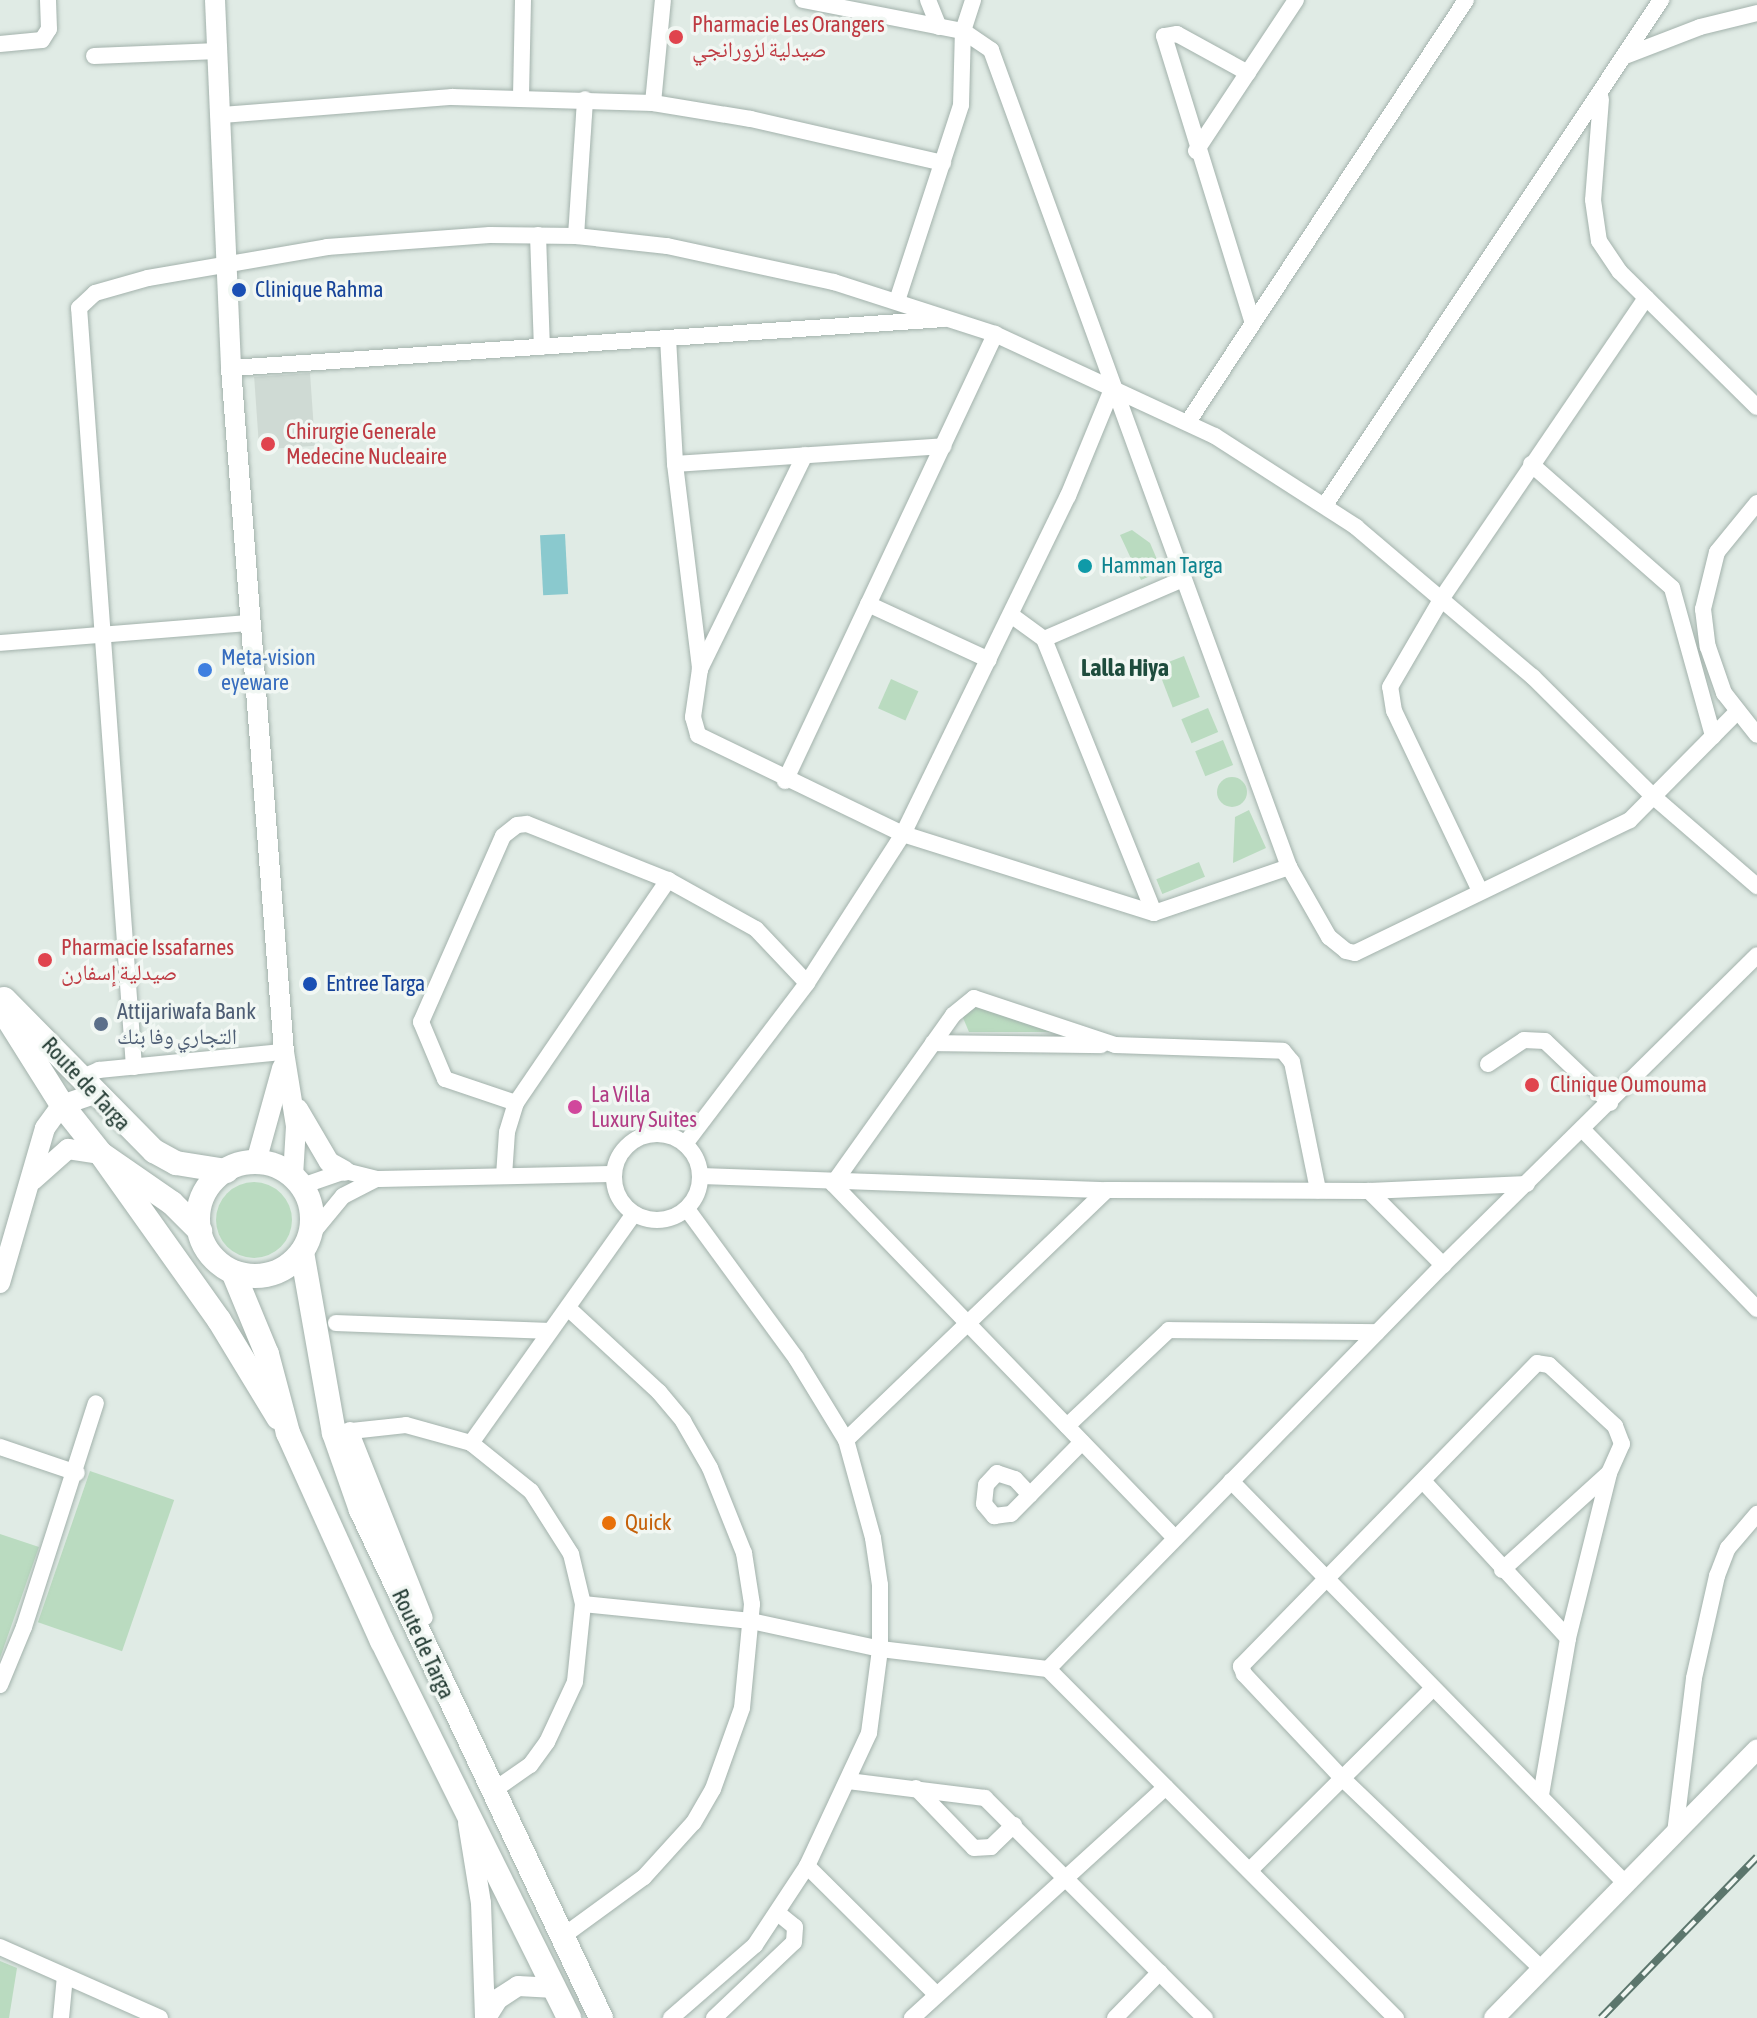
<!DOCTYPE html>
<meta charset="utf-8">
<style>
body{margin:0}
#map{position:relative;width:1757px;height:2018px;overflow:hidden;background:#e0ebe5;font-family:"Asap Condensed","Noto Naskh Arabic",sans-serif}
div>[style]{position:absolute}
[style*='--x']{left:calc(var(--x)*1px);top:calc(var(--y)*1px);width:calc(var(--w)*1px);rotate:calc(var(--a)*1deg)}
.built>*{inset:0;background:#cfdad4;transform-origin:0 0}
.green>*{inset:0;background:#badbc0;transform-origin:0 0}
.round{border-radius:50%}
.water>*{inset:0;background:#8ac9ce;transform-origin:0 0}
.roads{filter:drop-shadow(0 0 2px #a3b2ac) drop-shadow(0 0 2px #a3b2ac)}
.minor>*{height:16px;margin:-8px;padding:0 8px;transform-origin:8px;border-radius:8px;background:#fff}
.minor>.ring{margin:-8px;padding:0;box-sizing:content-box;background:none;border:16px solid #fff;border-radius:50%}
.tertiary>*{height:20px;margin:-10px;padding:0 10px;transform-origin:10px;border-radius:10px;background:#fff}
.secondary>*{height:24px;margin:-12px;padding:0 12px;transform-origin:12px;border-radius:12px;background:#fff}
.secondary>.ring{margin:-12px;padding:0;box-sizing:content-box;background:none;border:24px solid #fff;border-radius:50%}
.rail>*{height:8px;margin-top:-4px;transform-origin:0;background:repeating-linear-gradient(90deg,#f1f7f3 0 15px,#5c766d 0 30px);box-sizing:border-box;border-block:2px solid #5c766d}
.dots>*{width:22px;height:22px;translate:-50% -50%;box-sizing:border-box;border:4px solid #f1f7f3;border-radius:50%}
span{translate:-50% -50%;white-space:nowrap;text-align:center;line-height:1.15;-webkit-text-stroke:7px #f1f7f3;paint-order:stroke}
.health-label{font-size:22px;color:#be3a42}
.left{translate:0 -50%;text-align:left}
.transit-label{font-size:22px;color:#164399}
.culture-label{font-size:22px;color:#0d838f}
.shop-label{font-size:22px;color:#366cbe}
.service-label{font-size:22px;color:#4e5e75}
.street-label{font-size:22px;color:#223a32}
.hotel-label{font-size:22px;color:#b23c85}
.food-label{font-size:22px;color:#c56008}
.neighbourhood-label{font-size:24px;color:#1e4c3d;font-weight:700}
</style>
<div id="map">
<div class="built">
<i style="left:310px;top:373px;width:73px;height:56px;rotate:86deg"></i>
</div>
<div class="green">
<i style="clip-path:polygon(1132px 530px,1150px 543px,1162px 571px,1141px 580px,1120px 535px)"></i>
<i style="left:1184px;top:656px;width:44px;height:29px;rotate:69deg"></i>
<i style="left:891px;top:679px;width:30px;height:32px;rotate:24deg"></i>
<i style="left:1208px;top:708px;width:26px;height:29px;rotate:67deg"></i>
<i style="left:1223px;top:740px;width:27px;height:30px;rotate:68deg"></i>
<i class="round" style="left:1217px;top:777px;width:30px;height:30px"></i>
<i style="clip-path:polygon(1249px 810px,1266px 848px,1233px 863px,1235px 817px)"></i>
<i style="left:1199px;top:862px;width:16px;height:46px;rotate:68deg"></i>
<i style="clip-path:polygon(975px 1001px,1070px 1032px,969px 1032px,961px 1013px)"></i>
<i class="round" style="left:216px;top:1182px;width:76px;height:76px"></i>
<i style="left:90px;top:1471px;width:89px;height:160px;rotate:19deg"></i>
<i style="clip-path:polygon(0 1534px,39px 1547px,0 1658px)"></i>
<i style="clip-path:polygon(0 1961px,17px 1968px,9px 2018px,0 2018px)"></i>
</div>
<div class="water">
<i style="left:565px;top:534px;width:60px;height:25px;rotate:87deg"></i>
</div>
<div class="roads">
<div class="minor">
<i style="--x:803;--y:0;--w:163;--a:11"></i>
<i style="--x:963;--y:31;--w:34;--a:34"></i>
<i style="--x:991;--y:50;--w:870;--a:69.96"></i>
<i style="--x:1289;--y:867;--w:81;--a:60.3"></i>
<i style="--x:1329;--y:937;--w:22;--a:39"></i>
<i style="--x:1346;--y:951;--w:9;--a:13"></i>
<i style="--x:1355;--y:953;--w:305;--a:-25.8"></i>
<i style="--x:1630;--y:820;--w:149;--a:-45.3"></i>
<i style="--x:928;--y:0;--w:29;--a:68"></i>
<i style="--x:0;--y:44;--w:42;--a:-5.4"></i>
<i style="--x:42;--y:40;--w:13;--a:-58"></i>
<i style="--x:49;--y:29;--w:29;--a:-92"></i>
<i style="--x:94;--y:56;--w:124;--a:-2.3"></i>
<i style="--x:1625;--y:56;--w:80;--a:-21.1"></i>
<i style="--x:1700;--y:27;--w:59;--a:-13.8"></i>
<i style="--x:1248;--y:73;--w:81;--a:-151.2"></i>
<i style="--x:1177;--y:34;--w:13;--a:171"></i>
<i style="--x:1164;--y:36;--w:300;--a:72.8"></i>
<i style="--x:521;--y:96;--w:96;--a:-88.8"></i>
<i style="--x:1601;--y:99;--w:101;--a:94.5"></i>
<i style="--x:1593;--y:200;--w:41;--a:81.7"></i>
<i style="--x:1599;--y:241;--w:37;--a:56"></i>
<i style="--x:1620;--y:272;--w:192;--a:44.6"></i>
<i style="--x:653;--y:103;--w:103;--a:-84.5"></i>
<i style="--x:222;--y:115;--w:231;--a:-4.5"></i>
<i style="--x:452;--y:97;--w:201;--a:1.7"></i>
<i style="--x:653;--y:103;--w:99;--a:9.3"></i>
<i style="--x:751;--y:119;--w:197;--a:12.9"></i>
<i style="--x:1196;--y:151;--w:181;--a:-56.5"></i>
<i style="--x:538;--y:235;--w:112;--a:88"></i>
<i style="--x:576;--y:236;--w:137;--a:-86.2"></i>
<i style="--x:897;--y:301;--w:206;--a:-71.9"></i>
<i style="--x:961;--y:105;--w:74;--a:-88.5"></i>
<i style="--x:963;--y:31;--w:33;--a:-72"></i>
<i style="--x:668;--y:338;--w:126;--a:86.8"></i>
<i style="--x:675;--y:464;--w:207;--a:83"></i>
<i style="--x:700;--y:669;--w:49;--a:98.3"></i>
<i style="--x:693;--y:717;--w:19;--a:74"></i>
<i style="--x:698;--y:735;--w:228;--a:25.8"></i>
<i style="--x:903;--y:834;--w:263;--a:17.5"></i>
<i style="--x:1154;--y:913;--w:143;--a:-18.8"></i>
<i style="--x:231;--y:368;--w:715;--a:-3.93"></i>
<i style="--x:1188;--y:422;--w:505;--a:-56.62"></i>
<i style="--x:675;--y:464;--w:269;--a:-3.8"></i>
<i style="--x:1531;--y:464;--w:188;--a:41.3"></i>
<i style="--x:1672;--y:588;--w:154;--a:74.5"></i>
<i style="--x:1757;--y:503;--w:63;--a:129.2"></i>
<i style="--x:1717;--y:552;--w:59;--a:103.8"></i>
<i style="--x:1703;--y:609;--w:38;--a:83"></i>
<i style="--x:1708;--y:647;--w:49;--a:70.8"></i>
<i style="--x:1724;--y:693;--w:53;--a:51.8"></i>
<i style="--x:1325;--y:505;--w:607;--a:-56.36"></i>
<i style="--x:868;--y:604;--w:133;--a:24.8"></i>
<i style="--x:1011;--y:615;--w:41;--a:36"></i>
<i style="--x:1044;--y:639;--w:295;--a:68.1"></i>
<i style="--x:1044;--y:639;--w:151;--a:-23.3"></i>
<i style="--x:0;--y:643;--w:250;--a:-4.6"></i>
<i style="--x:700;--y:669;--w:238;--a:-63.9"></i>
<i style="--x:785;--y:781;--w:494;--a:-64.8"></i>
<i style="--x:1480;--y:891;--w:199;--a:-115.5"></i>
<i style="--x:1394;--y:711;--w:24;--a:-99"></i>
<i style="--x:1390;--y:687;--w:103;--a:-59.7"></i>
<i style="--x:1442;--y:598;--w:363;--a:-55.8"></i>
<i style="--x:933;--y:1043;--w:168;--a:0.7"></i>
<i style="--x:1488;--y:1064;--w:43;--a:-33.7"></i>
<i style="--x:1524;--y:1040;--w:21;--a:3"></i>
<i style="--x:1545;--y:1041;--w:90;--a:43.6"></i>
<i style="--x:134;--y:1067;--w:761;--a:-94.14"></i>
<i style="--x:79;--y:308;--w:22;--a:-43"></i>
<i style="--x:95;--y:293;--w:55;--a:-15.8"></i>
<i style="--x:148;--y:278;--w:182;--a:-9.8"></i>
<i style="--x:327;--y:247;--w:163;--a:-4.2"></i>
<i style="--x:490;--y:235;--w:86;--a:0.7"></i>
<i style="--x:576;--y:236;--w:92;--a:6.3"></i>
<i style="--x:667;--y:246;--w:171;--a:12.2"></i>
<i style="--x:834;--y:282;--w:169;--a:17.9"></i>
<i style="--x:995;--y:334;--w:242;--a:24.9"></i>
<i style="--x:1215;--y:436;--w:168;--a:32.8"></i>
<i style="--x:1356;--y:527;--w:232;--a:40.3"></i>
<i style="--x:1533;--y:677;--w:172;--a:44.8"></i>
<i style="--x:1655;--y:798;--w:135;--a:40.8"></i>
<i style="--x:80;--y:1078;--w:21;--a:-23"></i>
<i style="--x:99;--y:1070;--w:186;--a:-5.6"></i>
<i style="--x:516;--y:1103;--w:75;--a:-161.3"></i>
<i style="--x:445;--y:1079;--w:62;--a:-112.8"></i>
<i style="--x:421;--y:1022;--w:203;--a:-66.2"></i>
<i style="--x:503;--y:836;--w:18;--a:-38"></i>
<i style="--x:517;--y:825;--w:10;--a:-6"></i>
<i style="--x:527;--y:824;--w:152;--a:21.7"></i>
<i style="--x:668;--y:880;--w:101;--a:29.1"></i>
<i style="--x:756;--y:929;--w:74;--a:46.6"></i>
<i style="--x:1582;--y:1129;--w:251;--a:45.8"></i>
<i class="ring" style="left:614px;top:1134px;width:70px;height:70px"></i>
<i style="--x:685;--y:1144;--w:202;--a:-52.8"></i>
<i style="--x:807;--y:983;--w:177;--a:-57.2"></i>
<i style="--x:903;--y:834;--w:376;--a:-64"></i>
<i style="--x:1068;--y:496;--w:118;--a:-67.6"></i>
<i style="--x:504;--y:1176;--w:44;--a:-86.1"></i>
<i style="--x:507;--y:1132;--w:30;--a:-73"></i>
<i style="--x:516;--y:1103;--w:270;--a:-55.7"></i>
<i style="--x:701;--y:1176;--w:406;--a:2"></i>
<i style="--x:1107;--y:1190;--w:262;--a:0.2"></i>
<i style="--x:1369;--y:1191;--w:158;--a:-2.5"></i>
<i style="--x:302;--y:1186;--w:46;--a:-19.2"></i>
<i style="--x:345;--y:1171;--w:32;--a:14"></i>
<i style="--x:1369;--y:1191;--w:105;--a:45"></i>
<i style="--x:310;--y:1236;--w:52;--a:-50.5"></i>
<i style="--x:343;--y:1196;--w:37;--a:-27"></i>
<i style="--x:376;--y:1179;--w:238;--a:-1.2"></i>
<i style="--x:568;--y:1308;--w:124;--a:42.7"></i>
<i style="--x:659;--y:1392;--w:38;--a:50"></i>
<i style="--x:683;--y:1421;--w:54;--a:60.1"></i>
<i style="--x:710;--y:1468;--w:92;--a:68.2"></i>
<i style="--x:744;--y:1553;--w:52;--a:81.1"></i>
<i style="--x:752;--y:1604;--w:104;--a:95.5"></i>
<i style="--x:742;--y:1708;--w:86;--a:109.7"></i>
<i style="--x:713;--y:1789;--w:39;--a:120"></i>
<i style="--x:693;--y:1823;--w:73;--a:132.2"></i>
<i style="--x:644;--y:1877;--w:92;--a:143.9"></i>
<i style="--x:336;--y:1323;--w:214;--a:2.1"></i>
<i style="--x:1067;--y:1426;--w:140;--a:-43.3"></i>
<i style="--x:1169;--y:1330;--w:208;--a:0.6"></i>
<i style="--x:350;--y:1430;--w:202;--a:68.3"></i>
<i style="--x:342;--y:1432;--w:64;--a:-6.2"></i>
<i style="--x:406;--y:1425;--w:67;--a:15.5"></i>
<i style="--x:471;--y:1443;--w:77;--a:38.7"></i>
<i style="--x:531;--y:1491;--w:75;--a:57.6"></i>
<i style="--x:571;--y:1554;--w:51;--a:76.5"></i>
<i style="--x:583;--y:1604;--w:78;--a:95.9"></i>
<i style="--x:575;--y:1682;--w:66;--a:115"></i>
<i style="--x:547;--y:1742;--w:29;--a:126"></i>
<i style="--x:530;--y:1765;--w:33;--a:145"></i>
<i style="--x:846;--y:1440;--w:361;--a:-43.8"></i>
<i style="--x:471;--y:1443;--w:281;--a:-54.6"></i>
<i style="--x:0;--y:1447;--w:81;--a:18.7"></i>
<i style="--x:1231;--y:1481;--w:564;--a:45.57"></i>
<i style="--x:1423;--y:1481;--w:214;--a:47.3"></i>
<i style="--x:1030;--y:1495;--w:22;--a:-133"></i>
<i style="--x:1015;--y:1479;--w:19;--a:-162"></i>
<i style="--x:997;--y:1473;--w:16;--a:133"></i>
<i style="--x:986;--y:1485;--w:19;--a:96"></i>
<i style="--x:984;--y:1504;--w:16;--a:50"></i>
<i style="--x:994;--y:1516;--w:17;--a:-7"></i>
<i style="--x:1011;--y:1514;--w:101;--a:-45.4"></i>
<i style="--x:1174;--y:1537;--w:491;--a:-134"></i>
<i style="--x:833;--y:1184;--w:207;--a:-54.6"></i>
<i style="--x:953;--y:1015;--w:27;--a:-39"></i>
<i style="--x:974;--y:998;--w:149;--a:18.4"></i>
<i style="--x:1115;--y:1045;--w:168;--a:2"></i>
<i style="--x:1283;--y:1051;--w:14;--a:51"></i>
<i style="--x:1292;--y:1062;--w:131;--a:78.5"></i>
<i style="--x:1502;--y:1570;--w:144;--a:-42.2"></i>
<i style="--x:583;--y:1604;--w:169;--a:5.8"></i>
<i style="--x:751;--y:1621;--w:132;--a:12.2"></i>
<i style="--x:880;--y:1649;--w:169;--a:6.8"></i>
<i style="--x:1048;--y:1669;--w:493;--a:45.1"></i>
<i style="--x:1048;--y:1669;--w:565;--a:-45.65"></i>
<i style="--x:1443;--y:1265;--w:441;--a:-44.6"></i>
<i style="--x:0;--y:1685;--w:63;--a:-67.5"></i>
<i style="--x:24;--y:1627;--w:235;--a:-72.2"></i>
<i style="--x:848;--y:1781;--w:138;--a:7.1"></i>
<i style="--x:985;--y:1798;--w:311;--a:45"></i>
<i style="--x:916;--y:1788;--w:83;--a:46"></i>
<i style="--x:974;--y:1848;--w:17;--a:-3"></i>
<i style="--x:991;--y:1847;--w:32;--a:-44"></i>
<i style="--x:1541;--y:1795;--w:159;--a:-80.2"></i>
<i style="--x:1568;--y:1638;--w:170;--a:-76"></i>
<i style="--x:1609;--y:1473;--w:32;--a:-66"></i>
<i style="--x:1622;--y:1444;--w:19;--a:-111"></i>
<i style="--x:1615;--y:1426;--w:90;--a:-137.3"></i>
<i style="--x:1549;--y:1365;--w:12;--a:-171"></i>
<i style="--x:1537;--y:1363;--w:424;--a:134.3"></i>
<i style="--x:1241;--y:1666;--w:9;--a:69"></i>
<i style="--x:1244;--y:1674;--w:144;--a:46.7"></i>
<i style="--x:1343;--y:1779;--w:275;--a:43.7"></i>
<i style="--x:1675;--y:1833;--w:156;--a:-83"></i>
<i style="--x:1694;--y:1678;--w:105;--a:-77.3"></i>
<i style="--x:1717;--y:1576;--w:30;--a:-69"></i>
<i style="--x:1728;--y:1548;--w:45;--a:-49.5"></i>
<i style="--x:807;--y:1866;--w:182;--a:44.8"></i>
<i style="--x:1250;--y:1870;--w:257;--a:-44.8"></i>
<i style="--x:0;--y:1947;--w:175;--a:23.9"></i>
<i style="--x:61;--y:2018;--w:42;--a:-84.6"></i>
<i style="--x:671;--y:2018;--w:111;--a:-41"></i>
<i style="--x:755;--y:1945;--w:95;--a:-56.6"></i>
<i style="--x:807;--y:1866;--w:147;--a:-65"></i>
<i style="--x:869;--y:1733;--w:85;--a:-82.5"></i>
<i style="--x:880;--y:1649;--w:64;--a:-90"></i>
<i style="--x:880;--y:1585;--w:48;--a:-98.5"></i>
<i style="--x:873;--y:1538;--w:102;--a:-105.4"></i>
<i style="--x:846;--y:1440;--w:96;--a:-121.4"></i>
<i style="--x:796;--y:1358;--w:185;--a:-126.2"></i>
<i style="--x:714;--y:2018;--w:110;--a:-43.5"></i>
<i style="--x:794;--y:1942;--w:15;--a:-86"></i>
<i style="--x:795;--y:1927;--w:22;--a:-141"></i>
<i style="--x:912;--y:2018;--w:343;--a:-42.3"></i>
<i style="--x:1115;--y:2018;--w:64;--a:-45.6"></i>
</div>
<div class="tertiary">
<i style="--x:215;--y:0;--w:368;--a:87.5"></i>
<i style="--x:231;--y:368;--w:686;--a:85.57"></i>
<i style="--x:284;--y:1052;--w:75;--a:80.8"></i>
<i style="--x:296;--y:1126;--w:50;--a:93.4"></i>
<i style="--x:298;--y:1109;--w:61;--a:59.7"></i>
<i style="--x:329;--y:1162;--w:18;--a:29"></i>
<i style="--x:256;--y:1162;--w:98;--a:-74.5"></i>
<i style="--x:33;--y:1180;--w:47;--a:-41.5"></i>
<i style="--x:68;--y:1149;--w:33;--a:9"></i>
<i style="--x:0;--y:1283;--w:161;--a:-73.8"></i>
<i style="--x:45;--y:1128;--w:29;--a:-54"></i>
<i style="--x:62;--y:1105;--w:34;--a:-19"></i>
<i style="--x:468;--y:1823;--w:81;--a:80.8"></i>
<i style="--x:481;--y:1903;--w:115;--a:88"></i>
<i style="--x:486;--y:2018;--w:22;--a:-58"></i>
<i style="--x:498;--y:1999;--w:24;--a:-33"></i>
<i style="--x:518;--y:1986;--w:37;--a:3"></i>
<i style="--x:1494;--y:2018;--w:376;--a:-45.6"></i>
</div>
<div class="secondary">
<i style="--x:4;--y:999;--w:214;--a:45.4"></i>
<i style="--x:154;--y:1151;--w:25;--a:29"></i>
<i style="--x:176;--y:1163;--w:51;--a:9.1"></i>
<i style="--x:0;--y:1006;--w:117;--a:57.9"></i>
<i style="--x:62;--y:1105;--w:63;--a:51.5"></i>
<i style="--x:101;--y:1154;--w:86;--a:34.6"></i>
<i style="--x:172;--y:1203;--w:40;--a:45"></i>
<i style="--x:101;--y:1154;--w:204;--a:54.6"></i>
<i style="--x:219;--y:1320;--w:114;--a:58.7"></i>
<i class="ring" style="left:198px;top:1162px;width:90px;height:90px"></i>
<i style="--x:302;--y:1252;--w:184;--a:80"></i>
<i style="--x:334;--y:1433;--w:82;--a:70.7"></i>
<i style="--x:361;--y:1510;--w:562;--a:64.71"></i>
<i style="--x:233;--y:1272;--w:89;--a:67.5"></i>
<i style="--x:267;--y:1354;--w:82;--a:75.1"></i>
<i style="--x:288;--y:1433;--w:228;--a:65.7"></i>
<i style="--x:382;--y:1641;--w:421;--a:63.6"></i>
</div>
</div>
<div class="rail">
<i style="--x:1601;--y:2018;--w:224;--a:-45.9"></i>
</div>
<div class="dots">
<i style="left:676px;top:37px;background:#e0444e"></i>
<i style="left:239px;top:290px;background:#1a4fb4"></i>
<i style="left:268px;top:444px;background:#e0444e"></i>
<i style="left:1085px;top:566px;background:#0f9aa8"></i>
<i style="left:205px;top:670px;background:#3f7fe0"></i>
<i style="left:45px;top:960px;background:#e0444e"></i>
<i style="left:310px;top:984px;background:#1a4fb4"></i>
<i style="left:101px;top:1024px;background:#5c6f8a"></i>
<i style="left:1532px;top:1085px;background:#e0444e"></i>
<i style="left:575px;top:1107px;background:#d1479c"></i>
<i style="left:609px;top:1523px;background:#e8710a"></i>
</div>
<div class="health-label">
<span class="left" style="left:692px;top:37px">Pharmacie Les Orangers<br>صيدلية لزورانجي</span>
<span class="left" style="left:286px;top:444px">Chirurgie Generale<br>Medecine Nucleaire</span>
<span class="left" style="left:61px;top:960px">Pharmacie Issafarnes<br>صيدلية إسفارن</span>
<span class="left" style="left:1550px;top:1085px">Clinique Oumouma</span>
</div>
<div class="transit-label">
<span class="left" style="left:255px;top:290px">Clinique Rahma</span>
<span class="left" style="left:326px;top:984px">Entree Targa</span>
</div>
<div class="culture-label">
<span class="left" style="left:1101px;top:566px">Hamman Targa</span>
</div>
<div class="shop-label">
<span class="left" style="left:221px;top:670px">Meta-vision<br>eyeware</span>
</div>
<div class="service-label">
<span class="left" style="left:117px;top:1024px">Attijariwafa Bank<br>التجاري وفا بنك</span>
</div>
<div class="street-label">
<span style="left:86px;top:1084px;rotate:47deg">Route de Targa</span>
<span style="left:423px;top:1644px;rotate:65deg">Route de Targa</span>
</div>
<div class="hotel-label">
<span class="left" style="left:591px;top:1107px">La Villa<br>Luxury Suites</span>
</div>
<div class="food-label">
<span class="left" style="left:625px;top:1523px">Quick</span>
</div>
<div class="neighbourhood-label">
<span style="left:1125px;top:668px">Lalla Hiya</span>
</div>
</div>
